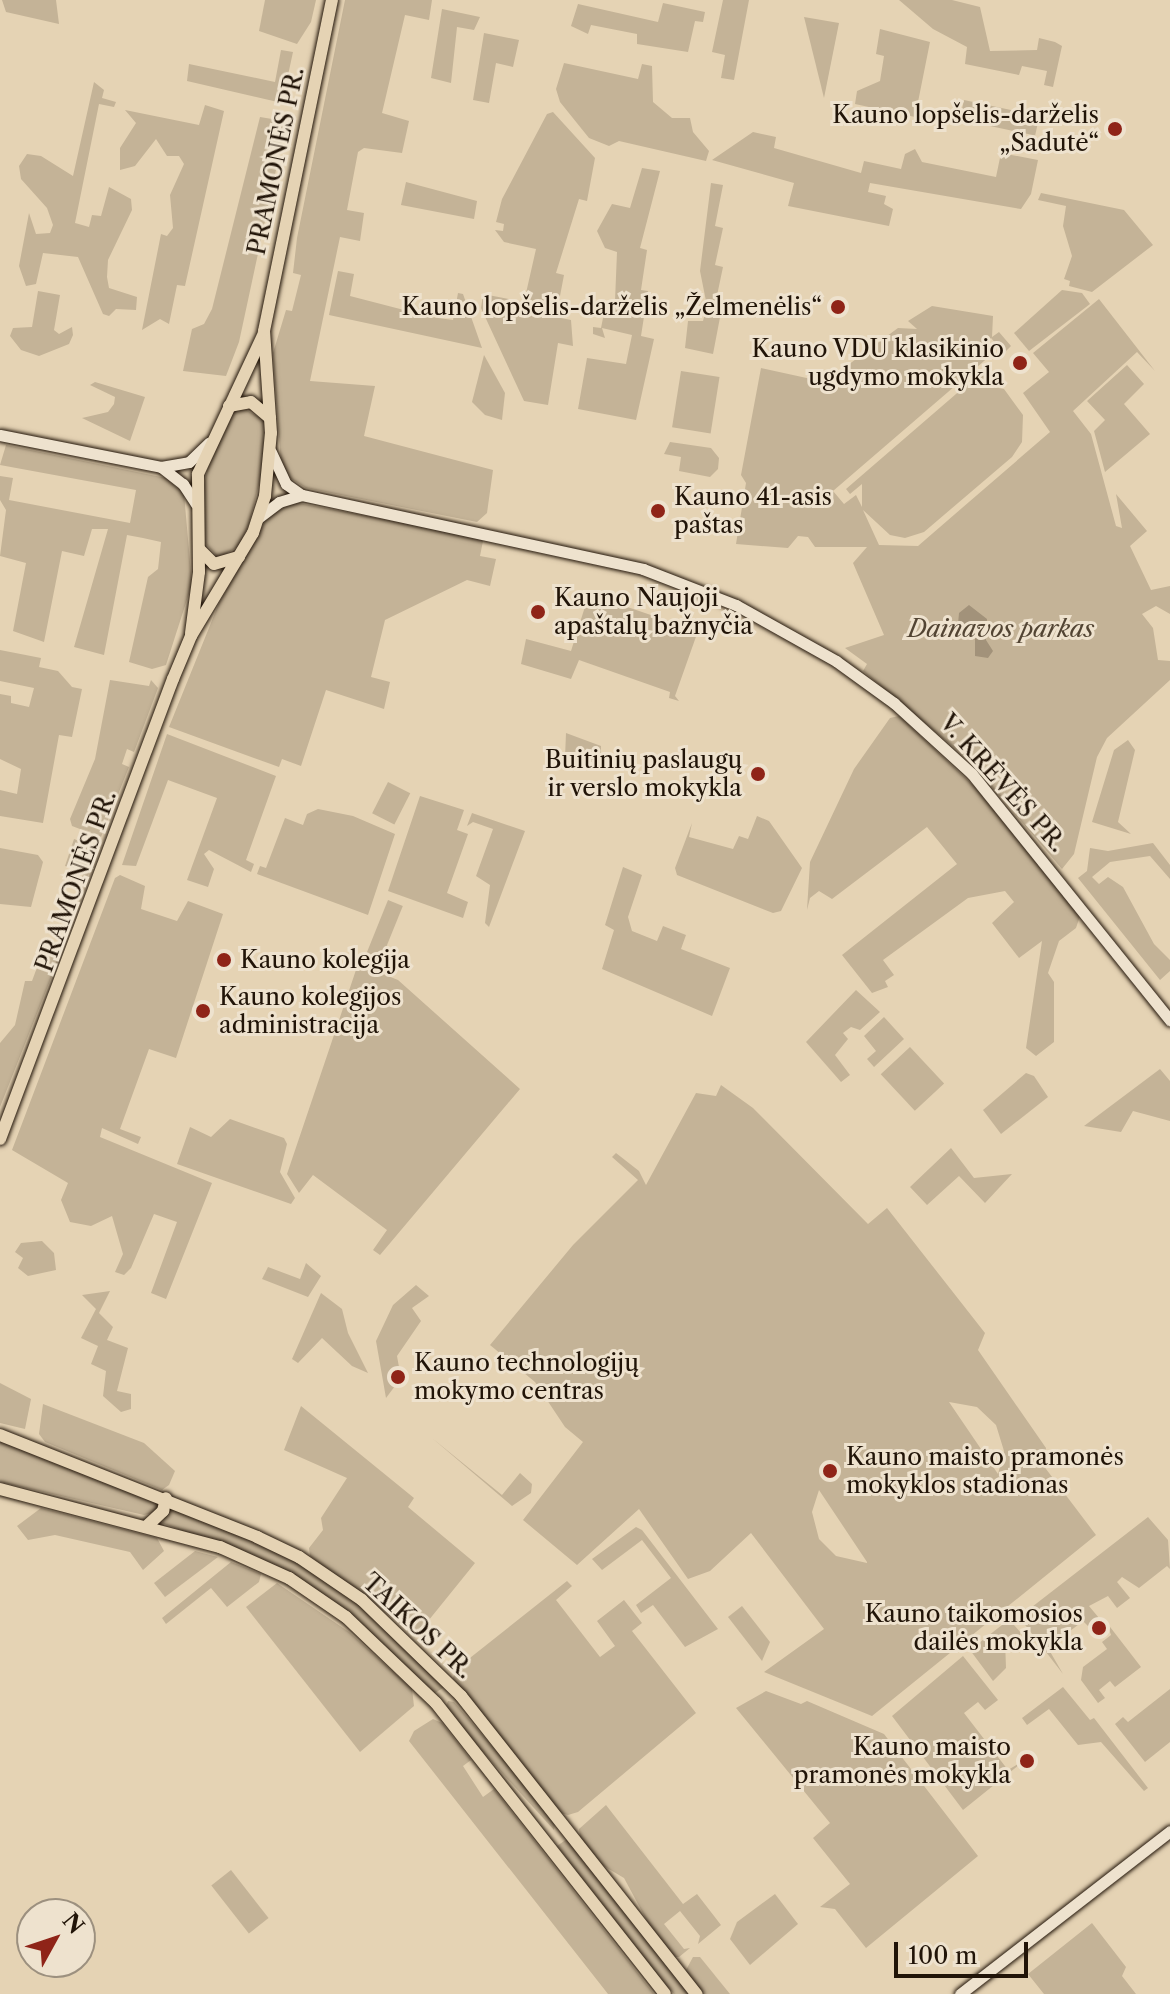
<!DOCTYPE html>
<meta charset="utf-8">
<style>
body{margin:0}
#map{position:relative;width:1170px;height:1994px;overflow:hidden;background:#e5d3b4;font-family:"Libre Caslon Text",serif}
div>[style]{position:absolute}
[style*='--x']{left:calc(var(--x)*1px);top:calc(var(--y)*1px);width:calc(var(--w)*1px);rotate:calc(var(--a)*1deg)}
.green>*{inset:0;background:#c4b397;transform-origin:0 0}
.water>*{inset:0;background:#a2927a}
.roads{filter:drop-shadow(0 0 2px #211408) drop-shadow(0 0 2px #211408)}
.secondary>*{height:11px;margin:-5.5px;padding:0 5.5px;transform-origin:5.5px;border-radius:5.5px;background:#eee2ce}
.primary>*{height:12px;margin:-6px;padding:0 6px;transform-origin:6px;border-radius:6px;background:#e5d3b4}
.dots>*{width:22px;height:22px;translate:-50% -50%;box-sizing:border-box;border:4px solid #eee2ce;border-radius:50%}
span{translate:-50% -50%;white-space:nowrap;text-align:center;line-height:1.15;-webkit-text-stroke:6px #eee2ce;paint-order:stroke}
.poi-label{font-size:24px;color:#211408}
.right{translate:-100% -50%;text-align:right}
.left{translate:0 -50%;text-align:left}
.street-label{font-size:24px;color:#211408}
.park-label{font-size:24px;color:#524433;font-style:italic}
.north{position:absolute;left:16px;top:1898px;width:80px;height:80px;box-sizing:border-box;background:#eee2ce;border:2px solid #9c907f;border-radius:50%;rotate:50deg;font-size:22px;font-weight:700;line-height:32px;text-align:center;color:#211408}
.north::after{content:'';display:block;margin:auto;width:28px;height:36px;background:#8f2418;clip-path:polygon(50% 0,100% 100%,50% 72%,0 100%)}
.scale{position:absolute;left:894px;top:1942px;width:134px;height:36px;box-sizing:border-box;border:4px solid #211408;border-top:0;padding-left:10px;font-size:24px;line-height:28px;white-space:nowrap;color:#211408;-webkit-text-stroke:6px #eee2ce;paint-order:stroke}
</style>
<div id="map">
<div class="green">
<i style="clip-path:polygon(2px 0,56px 0,59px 24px,6px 12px)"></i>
<i style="clip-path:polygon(265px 0,316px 0,311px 22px,297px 44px,259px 31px)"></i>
<i style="clip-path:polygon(345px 0,432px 0,429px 20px,405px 15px,382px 113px,409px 121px,402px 153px,364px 148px,358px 152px,347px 210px,364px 213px,360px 241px,340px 237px,310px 381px,375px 386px,364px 436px,493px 470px,487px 513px,477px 522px,306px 488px,287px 476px,281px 464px,273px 353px,286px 310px,292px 311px,301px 275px,293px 273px,297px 238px)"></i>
<i style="clip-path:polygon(723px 0,749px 0,734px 80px,721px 78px,725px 55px,712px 52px)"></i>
<i style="clip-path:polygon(899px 0,952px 0,980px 7px,990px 51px,1037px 50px,1039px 38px,1055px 42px,1062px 46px,1053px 87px,1044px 85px,1047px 71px,1022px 66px,1019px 75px,965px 64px,967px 47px,933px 29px)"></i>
<i style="clip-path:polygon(663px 3px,705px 12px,703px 22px,695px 21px,688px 52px,637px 44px,637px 34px,591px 25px,588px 34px,571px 26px,578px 4px,658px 22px)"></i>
<i style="clip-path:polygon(442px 9px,480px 17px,474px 30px,457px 27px,451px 83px,431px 78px)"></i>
<i style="clip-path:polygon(804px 17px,839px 23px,824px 98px)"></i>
<i style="clip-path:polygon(880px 29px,930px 42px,915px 117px,855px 104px,857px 91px,880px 81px,884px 56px,876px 54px)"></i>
<i style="clip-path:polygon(484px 33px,519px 40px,513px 67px,496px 63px,489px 103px,473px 100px)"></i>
<i style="clip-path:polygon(281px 50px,293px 52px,282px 103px,187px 81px,189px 64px,275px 82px)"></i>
<i style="clip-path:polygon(564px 63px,638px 79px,642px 64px,652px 66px,653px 102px,672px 118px,690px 118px,693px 132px,709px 151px,706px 161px,619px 141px,609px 146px,589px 138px,560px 102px,556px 89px)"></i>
<i style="clip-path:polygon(94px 82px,104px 90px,102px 98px,116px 102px,114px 107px,99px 104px,75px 223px,89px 227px,92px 215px,101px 216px,109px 187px,131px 199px,132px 210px,108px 260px,107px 277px,109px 288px,137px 297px,136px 310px,116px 309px,109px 316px,103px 314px,78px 257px,43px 253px,36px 284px,26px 286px,19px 266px,29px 213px,36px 234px,50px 233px,53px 225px,47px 208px,21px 179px,19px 166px,27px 154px,41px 156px,73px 176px)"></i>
<i style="left:964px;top:100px;width:77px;height:20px;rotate:12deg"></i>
<i style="clip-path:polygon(205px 105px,224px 111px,185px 286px,177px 285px,169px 324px,160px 319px,142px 330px,161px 234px,167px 236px,173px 228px,170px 195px,184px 164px,179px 156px,167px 156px,156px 139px,135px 166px,120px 170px,120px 148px,136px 123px,125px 110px,199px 125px)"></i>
<i style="clip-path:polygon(553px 112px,595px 158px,587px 201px,579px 199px,556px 273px,564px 275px,556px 317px,571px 320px,573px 346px,558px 343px,548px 405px,524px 401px,481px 308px,483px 294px,524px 302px,536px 249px,504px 242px,495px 230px,503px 231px,504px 224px,496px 222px,502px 199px,547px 114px)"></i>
<i style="clip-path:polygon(260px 117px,284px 121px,285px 128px,239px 342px,226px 376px,183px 371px,192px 329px,204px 324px,212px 309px)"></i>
<i style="clip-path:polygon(753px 132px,776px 137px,774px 148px,861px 173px,864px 161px,901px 169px,905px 154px,915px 149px,922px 162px,996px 177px,1001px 153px,1038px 160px,1031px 194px,1021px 209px,870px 183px,868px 192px,886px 196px,884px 204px,893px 209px,889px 226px,788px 206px,794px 183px,712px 160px)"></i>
<i style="clip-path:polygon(642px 168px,660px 171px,640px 248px,647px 250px,641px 290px,648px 291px,641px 336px,654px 339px,636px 420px,578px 409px,587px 358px,626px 364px,632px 335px,602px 328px,605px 338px,593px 334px,593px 327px,601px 328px,605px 308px,614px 309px,615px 301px,617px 252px,605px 248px,597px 231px,612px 204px,630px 208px)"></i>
<i style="clip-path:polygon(406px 182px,477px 201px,474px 219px,401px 205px)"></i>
<i style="clip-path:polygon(711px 183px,723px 185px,715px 226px,723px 228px,715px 265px,723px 267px,715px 305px,722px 307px,713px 354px,685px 348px,688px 321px,703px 321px,707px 306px,700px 271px)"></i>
<i style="clip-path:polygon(1041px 193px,1124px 210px,1153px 245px,1092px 292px,1069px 286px,1070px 281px,1064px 279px,1072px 256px,1063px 226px,1066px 206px,1038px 200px)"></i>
<i style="clip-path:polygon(338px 271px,354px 274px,350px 296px,431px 317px,453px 320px,458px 293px,463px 294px,482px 348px,329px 315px)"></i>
<i style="clip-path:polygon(1062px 290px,1082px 293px,1090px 304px,1029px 351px,1014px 333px)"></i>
<i style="clip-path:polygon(38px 291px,60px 295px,54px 330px,59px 334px,72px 327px,73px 335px,69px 344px,39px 356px,21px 350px,10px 336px,13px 328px,32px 327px)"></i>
<i style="clip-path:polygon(1099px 299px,1155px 371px,1137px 352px,1073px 411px,1091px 434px,1116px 526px,1122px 528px,1116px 494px,1147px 531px,1130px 546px,1151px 590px,1170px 586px,1170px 614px,1156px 606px,1142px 614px,1153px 628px,1158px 660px,1170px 661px,1170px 680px,1107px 738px,1097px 757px,1074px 854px,1062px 869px,969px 760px,863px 671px,867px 664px,845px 648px,884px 635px,853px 563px,867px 547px,815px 547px,808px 537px,798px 536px,788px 548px,736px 544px,746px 483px,741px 475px,761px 368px,825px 382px,898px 328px,917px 329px,908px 321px,932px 306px,993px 316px,992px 337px,999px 332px,1011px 346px,1004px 353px,991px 338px,983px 345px,991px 355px,833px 491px,844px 504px,856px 495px,862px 507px,862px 484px,850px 494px,846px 489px,985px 369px,989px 373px,978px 384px,1004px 389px,1023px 415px,1022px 442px,1012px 457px,924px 532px,905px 538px,890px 535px,863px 510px,879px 545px,918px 546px,1050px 432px,1023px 393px,1049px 372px,1033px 353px)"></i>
<i style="clip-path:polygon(484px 355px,505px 393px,502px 420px,485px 415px,472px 402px)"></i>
<i style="clip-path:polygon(1127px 365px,1144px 384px,1124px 404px,1150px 434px,1105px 472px,1094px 431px,1105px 420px,1087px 401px)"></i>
<i style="left:681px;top:371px;width:39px;height:57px;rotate:9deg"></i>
<i style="clip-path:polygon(95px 382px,145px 397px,130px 441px,82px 418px,108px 412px,114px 404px,115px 397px,90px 385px)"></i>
<i style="clip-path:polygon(243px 408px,264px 420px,263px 468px,249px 524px,239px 546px,219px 558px,205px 543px,202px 496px,209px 461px,233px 412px)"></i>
<i style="clip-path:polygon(670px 442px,711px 448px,719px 458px,718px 469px,710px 477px,679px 471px,681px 457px,664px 454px)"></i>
<i style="clip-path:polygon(6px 445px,166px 478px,184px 494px,192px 584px,166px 665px,152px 669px,129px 662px,148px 577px,158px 569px,161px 542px,143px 538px,127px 535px,104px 655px,74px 647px,108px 529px,92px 529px,84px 556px,62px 551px,44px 642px,13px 631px,26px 563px,0 556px,6px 510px,0 500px,0 476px,13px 478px,9px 500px,130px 523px,136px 490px,0 465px)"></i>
<i style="clip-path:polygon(293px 502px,467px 535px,483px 541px,480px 556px,496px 559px,490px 586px,467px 580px,385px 620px,371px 677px,390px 682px,384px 709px,326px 690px,301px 766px,282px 759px,279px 767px,169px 727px,219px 603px,267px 518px)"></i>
<i style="clip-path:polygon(589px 594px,698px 631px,675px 696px,679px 701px,669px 698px,670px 692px,579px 660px,571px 679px,521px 664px,526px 639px,571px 651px)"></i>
<i style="clip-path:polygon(0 650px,41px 658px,39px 667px,58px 671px,72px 687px,82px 689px,72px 737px,59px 735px,43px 823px,0 816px,0 790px,17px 794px,21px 769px,0 759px,0 694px,11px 696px,11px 703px,29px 707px,34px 688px,0 681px)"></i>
<i style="clip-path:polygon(110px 680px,149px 686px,151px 680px,158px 688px,134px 752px,127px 749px,122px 764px,129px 767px,101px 837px,72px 826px,70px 819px,95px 759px)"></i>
<i style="clip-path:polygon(899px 716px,975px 787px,1080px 916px,1076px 928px,1059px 941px,1048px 973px,1054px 982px,1054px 1042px,1036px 1056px,1026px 1048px,1042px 941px,1019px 958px,992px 923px,1014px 902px,1005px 891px,968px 898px,883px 960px,894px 975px,885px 981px,888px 987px,872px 993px,842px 955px,957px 864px,927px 827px,832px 899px,819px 891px,810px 898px,807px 910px,810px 862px,854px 769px,890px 718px)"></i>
<i style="clip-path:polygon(566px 733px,601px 746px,600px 771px,565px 758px)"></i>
<i style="clip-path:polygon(167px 734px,276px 776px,246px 860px,254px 864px,251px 872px,209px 850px,204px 854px,214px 869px,208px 887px,187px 880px,217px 798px,168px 780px,136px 866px,122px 865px)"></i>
<i style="clip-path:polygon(1128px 740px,1135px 750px,1118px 822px,1131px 834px,1092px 822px,1114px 750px)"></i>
<i style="left:388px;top:782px;width:25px;height:35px;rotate:27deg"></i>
<i style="clip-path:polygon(420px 796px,464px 810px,457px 830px,468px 834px,447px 893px,468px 902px,463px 918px,388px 891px)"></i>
<i style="clip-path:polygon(318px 809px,353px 816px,395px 834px,368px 915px,257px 874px,260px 866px,266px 868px,285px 818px,303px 825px,307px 814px)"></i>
<i style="clip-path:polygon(472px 813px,525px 831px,489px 927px,485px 923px,490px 885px,476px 876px,493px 829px,473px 822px,467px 826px)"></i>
<i style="clip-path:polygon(757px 816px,769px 821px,802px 868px,781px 911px,773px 913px,677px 875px,675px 868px,692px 823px,689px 837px,733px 849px,739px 836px,748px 839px)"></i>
<i style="clip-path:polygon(74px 839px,99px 848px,63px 938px,84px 871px,65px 866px)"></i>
<i style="clip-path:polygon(1153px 843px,1170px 865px,1170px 879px,1150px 856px,1110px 862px,1092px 877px,1099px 884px,1108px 877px,1123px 887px,1154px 944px,1170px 960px,1170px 971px,1160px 980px,1078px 878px,1087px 871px,1090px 848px,1108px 851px)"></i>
<i style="clip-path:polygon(0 848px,38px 855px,43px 862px,31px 907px,0 904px)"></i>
<i style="clip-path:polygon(623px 867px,642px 875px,628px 917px,632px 931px,657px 941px,663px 926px,686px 935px,681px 949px,730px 968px,712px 1016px,602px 969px,614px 930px,605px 925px)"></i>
<i style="clip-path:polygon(120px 875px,145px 886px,141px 909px,177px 921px,188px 901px,223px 914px,176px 1058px,149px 1049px,120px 1129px,141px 1137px,138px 1144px,102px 1128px,100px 1137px,212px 1183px,166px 1299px,151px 1293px,177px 1222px,154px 1214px,131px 1268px,124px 1275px,115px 1272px,123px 1254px,112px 1216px,91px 1226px,70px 1222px,61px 1200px,68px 1183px,12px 1150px,115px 878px)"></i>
<i style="left:388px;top:900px;width:16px;height:60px;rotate:22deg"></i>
<i style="clip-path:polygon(45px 946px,61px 953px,0 1107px,0 1043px,15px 1025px,25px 981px,32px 981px)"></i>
<i style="clip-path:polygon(358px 964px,398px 980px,520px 1089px,380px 1255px,373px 1250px,387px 1230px,313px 1175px,299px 1193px,287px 1174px)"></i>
<i style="clip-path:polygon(856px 990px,880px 1012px,860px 1030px,851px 1027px,843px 1033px,848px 1039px,835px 1055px,850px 1075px,841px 1082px,806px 1042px)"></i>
<i style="clip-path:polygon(884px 1017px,904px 1039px,874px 1067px,867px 1059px,876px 1051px,864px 1036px)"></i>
<i style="left:910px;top:1047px;width:50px;height:40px;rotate:47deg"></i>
<i style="clip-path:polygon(1160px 1069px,1170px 1081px,1170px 1121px,1133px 1111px,1121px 1132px,1084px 1126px)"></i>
<i style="clip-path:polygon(1026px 1073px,1034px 1076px,1048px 1097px,1001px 1134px,983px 1110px)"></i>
<i style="clip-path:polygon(evenodd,721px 1085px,753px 1108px,868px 1224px,887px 1208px,985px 1333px,978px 1350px,1046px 1448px,1043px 1465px,1096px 1535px,872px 1716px,764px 1672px,824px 1629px,751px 1533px,710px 1571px,688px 1579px,639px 1509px,577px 1565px,523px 1520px,583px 1442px,565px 1427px,535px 1382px,490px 1345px,573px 1245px,638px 1180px,612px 1157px,616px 1153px,639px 1171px,646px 1185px,696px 1093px,716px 1096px,721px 1085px,949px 1402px,977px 1407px,996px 1425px,1004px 1451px,998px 1474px,949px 1402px,721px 1085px,819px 1490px,867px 1562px,867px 1563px,836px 1556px,819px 1539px,812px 1512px,819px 1490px)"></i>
<i style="clip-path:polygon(230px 1119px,284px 1138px,287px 1144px,280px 1172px,295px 1198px,291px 1204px,177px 1164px,190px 1127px,211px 1137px)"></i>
<i style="clip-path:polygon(951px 1148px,974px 1178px,1012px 1174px,985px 1203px,959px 1176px,927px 1205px,910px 1187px)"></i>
<i style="clip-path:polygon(42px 1241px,54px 1253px,56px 1270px,28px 1276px,18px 1268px,23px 1258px,15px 1252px,21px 1243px)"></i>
<i style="clip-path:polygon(306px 1263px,321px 1276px,308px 1297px,262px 1279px,268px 1267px,300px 1279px)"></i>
<i style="clip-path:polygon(416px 1285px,429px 1296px,412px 1308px,421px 1321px,397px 1356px,401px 1378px,386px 1398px,376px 1341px,393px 1305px)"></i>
<i style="clip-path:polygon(110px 1291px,99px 1313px,113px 1327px,107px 1340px,128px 1348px,117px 1391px,131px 1394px,131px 1409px,121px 1412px,103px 1396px,106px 1371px,91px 1364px,98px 1346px,81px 1338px,96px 1309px,82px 1295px)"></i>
<i style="clip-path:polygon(321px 1293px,342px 1309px,348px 1333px,368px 1373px,352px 1366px,322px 1338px,298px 1363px,292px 1359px)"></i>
<i style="clip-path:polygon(0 1383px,31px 1399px,25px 1429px,0 1423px)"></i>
<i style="clip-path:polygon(43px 1404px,144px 1443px,175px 1471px,169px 1485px,162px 1490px,45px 1442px,39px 1434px)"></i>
<i style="clip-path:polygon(301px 1406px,414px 1498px,408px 1507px,475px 1563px,416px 1636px,310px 1556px,309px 1548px,323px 1530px,321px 1518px,347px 1478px,284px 1450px)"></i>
<i style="clip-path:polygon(432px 1438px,502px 1495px,520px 1473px,532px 1484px,531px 1493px,512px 1506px)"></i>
<i style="clip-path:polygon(0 1440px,157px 1503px,157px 1512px,144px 1515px,0 1482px)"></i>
<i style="clip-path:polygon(171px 1505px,294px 1560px,361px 1604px,446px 1686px,435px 1693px,355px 1618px,281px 1568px,162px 1523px)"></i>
<i style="clip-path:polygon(41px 1508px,157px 1538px,164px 1551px,143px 1570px,130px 1552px,55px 1535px,28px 1540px,17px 1526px)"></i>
<i style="clip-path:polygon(1148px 1517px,1168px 1540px,1170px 1569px,1167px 1566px,1139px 1588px,1122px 1577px,1117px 1582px,1130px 1598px,1117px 1608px,1108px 1596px,1089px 1606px,1099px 1618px,1088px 1626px,1083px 1621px,1048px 1648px,1063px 1674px,1019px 1617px)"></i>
<i style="clip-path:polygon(636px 1527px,642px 1530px,718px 1629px,685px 1647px,653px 1605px,641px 1613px,636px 1605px,671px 1578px,642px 1540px,602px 1570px,592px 1559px)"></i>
<i style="clip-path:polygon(195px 1551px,218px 1557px,165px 1597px,154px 1583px)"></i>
<i style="clip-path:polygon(231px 1562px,261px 1574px,259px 1582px,227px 1607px,211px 1588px,166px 1624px,162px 1618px)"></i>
<i style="clip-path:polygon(567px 1581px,572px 1586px,556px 1600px,600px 1657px,615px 1646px,597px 1621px,624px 1600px,642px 1623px,632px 1631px,696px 1713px,578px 1812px,568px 1815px,560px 1813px,453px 1678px,456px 1669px)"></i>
<i style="clip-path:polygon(277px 1583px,349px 1632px,412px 1689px,414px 1706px,360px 1752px,246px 1607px)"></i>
<i style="clip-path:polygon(742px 1606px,770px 1642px,762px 1661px,728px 1617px)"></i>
<i style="clip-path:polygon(1107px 1623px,1141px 1667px,1115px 1687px,1110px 1681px,1099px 1690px,1105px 1698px,1098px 1703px,1081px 1680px,1083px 1667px,1107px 1649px,1102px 1642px,1111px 1635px)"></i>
<i style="clip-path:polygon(1002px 1625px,1014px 1625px,1021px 1633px,1017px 1640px,1005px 1640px,1006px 1668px,993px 1681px,970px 1650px)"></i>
<i style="clip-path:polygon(963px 1656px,998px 1700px,985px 1710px,978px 1702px,964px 1713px,1008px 1770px,1025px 1760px,963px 1810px,892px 1716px)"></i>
<i style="clip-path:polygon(1063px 1687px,1090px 1720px,1094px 1718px,1148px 1788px,1144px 1791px,1101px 1742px,1078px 1745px,1049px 1709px,1027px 1725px,1022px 1718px)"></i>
<i style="clip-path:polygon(1170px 1689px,1170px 1742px,1145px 1762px,1115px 1724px,1123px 1717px,1128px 1722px)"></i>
<i style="clip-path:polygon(766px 1691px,801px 1704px,807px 1701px,884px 1734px,978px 1856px,866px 1948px,835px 1909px,820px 1907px,850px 1884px,813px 1838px,830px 1823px,736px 1708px)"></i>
<i style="clip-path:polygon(448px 1701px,454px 1702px,520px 1779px,555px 1824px,554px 1830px,482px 1751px,446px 1706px)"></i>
<i style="clip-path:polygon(433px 1719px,442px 1723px,471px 1760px,463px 1766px,483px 1797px,494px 1789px,654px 1994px,608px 1994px,409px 1741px,414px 1731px)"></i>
<i style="clip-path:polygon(606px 1805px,683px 1904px,697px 1894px,721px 1925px,698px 1944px,700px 1936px,680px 1911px,664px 1924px,684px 1949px,690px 1948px,679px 1957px,672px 1957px,652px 1930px,624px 1878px,602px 1865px,580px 1838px,579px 1829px)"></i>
<i style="clip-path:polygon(567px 1839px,689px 1994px,674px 1994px,663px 1982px,557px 1846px)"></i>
<i style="left:231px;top:1870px;width:61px;height:25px;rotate:52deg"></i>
<i style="clip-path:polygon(775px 1894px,798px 1924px,750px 1965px,730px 1939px,737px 1922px)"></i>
<i style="clip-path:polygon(1092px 1923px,1126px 1967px,1122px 1976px,1136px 1994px,1044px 1994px,1028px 1974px)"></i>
<i style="clip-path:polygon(693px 1957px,700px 1957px,730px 1994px,702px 1994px,685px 1972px)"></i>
</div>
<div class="water">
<i style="clip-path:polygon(969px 605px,987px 619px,986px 640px,993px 651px,988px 658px,975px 656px,975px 632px,958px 624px,959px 613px)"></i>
</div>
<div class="roads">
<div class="secondary">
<i style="--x:0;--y:435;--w:164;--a:11.2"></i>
<i style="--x:161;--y:467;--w:28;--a:-10"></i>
<i style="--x:189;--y:462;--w:28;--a:-44"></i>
<i style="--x:271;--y:452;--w:35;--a:65"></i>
<i style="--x:286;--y:484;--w:19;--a:35"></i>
<i style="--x:302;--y:495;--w:349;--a:12.2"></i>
<i style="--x:643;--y:569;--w:100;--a:21.2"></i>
<i style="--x:736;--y:605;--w:115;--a:29.2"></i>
<i style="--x:836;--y:661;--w:72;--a:35.9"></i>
<i style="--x:894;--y:703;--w:105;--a:42.3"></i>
<i style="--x:972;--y:774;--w:316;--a:51.2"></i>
<i style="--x:161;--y:467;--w:28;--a:38"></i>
<i style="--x:183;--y:484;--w:24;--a:57"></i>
<i style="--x:258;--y:518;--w:26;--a:-37"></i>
<i style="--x:279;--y:502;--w:24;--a:-17"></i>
<i style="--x:960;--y:1994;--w:266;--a:-37.8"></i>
</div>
<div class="primary">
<i style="--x:229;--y:406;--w:22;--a:-10"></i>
<i style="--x:251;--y:402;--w:25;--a:40"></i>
<i style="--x:199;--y:549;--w:21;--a:45"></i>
<i style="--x:214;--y:564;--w:26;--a:-16"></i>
<i style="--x:191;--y:633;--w:62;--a:-82.5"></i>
<i style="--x:199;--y:572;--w:98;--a:-90.6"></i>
<i style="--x:198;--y:474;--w:153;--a:-64.9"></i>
<i style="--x:0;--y:1139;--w:491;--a:-69.4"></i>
<i style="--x:173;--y:679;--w:47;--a:-67.3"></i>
<i style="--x:191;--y:636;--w:120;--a:-59"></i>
<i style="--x:253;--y:533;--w:39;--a:-72"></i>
<i style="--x:265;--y:496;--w:63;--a:-84.6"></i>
<i style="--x:271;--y:433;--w:102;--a:-93.9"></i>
<i style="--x:264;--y:331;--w:338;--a:-78.4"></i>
<i style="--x:0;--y:1435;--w:277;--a:21.6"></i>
<i style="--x:257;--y:1537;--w:47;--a:25.5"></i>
<i style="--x:299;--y:1557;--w:76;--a:34.3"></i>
<i style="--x:362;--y:1600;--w:138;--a:44.1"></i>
<i style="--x:461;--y:1696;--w:380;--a:51.7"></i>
<i style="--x:0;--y:1489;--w:228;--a:14.8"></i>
<i style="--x:220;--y:1547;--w:76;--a:24.2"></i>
<i style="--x:289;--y:1578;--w:69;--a:34.4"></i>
<i style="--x:346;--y:1617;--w:124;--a:43.7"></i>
<i style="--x:436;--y:1703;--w:370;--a:51.8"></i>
<i style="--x:148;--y:1525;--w:21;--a:-43"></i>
<i style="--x:163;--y:1511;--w:13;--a:-77"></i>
</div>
</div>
<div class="dots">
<i style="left:1115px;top:129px;background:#8f2418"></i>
<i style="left:838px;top:307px;background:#8f2418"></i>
<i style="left:1020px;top:363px;background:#8f2418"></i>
<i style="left:658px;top:511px;background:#8f2418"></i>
<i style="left:538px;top:612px;background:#8f2418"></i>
<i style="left:758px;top:774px;background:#8f2418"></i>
<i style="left:224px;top:960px;background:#8f2418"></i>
<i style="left:203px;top:1011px;background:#8f2418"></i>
<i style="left:398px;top:1377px;background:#8f2418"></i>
<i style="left:830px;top:1471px;background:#8f2418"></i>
<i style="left:1099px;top:1628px;background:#8f2418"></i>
<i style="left:1027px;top:1761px;background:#8f2418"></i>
</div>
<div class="poi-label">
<span class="right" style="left:1099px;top:129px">Kauno lopšelis-darželis<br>„Sadutė“</span>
<span class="right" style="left:822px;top:307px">Kauno lopšelis-darželis „Želmenėlis“</span>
<span class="right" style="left:1004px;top:363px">Kauno VDU klasikinio<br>ugdymo mokykla</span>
<span class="left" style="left:674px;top:511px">Kauno 41-asis<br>paštas</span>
<span class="left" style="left:554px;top:612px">Kauno Naujoji<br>apaštalų bažnyčia</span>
<span class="right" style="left:742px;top:774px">Buitinių paslaugų<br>ir verslo mokykla</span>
<span class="left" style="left:240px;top:960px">Kauno kolegija</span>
<span class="left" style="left:219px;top:1011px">Kauno kolegijos<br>administracija</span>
<span class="left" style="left:414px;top:1377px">Kauno technologijų<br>mokymo centras</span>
<span class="left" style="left:846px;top:1471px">Kauno maisto pramonės<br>mokyklos stadionas</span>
<span class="right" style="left:1083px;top:1628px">Kauno taikomosios<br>dailės mokykla</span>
<span class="right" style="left:1011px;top:1761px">Kauno maisto<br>pramonės mokykla</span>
</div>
<div class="street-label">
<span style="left:276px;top:161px;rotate:-78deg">PRAMONĖS PR.</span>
<span style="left:1003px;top:783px;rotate:48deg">V. KRĖVĖS PR.</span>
<span style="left:76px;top:881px;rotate:-70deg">PRAMONĖS PR.</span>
<span style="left:418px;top:1626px;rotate:43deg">TAIKOS PR.</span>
</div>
<div class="park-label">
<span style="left:1001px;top:629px">Dainavos parkas</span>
</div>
<div class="north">N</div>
<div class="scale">100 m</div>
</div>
